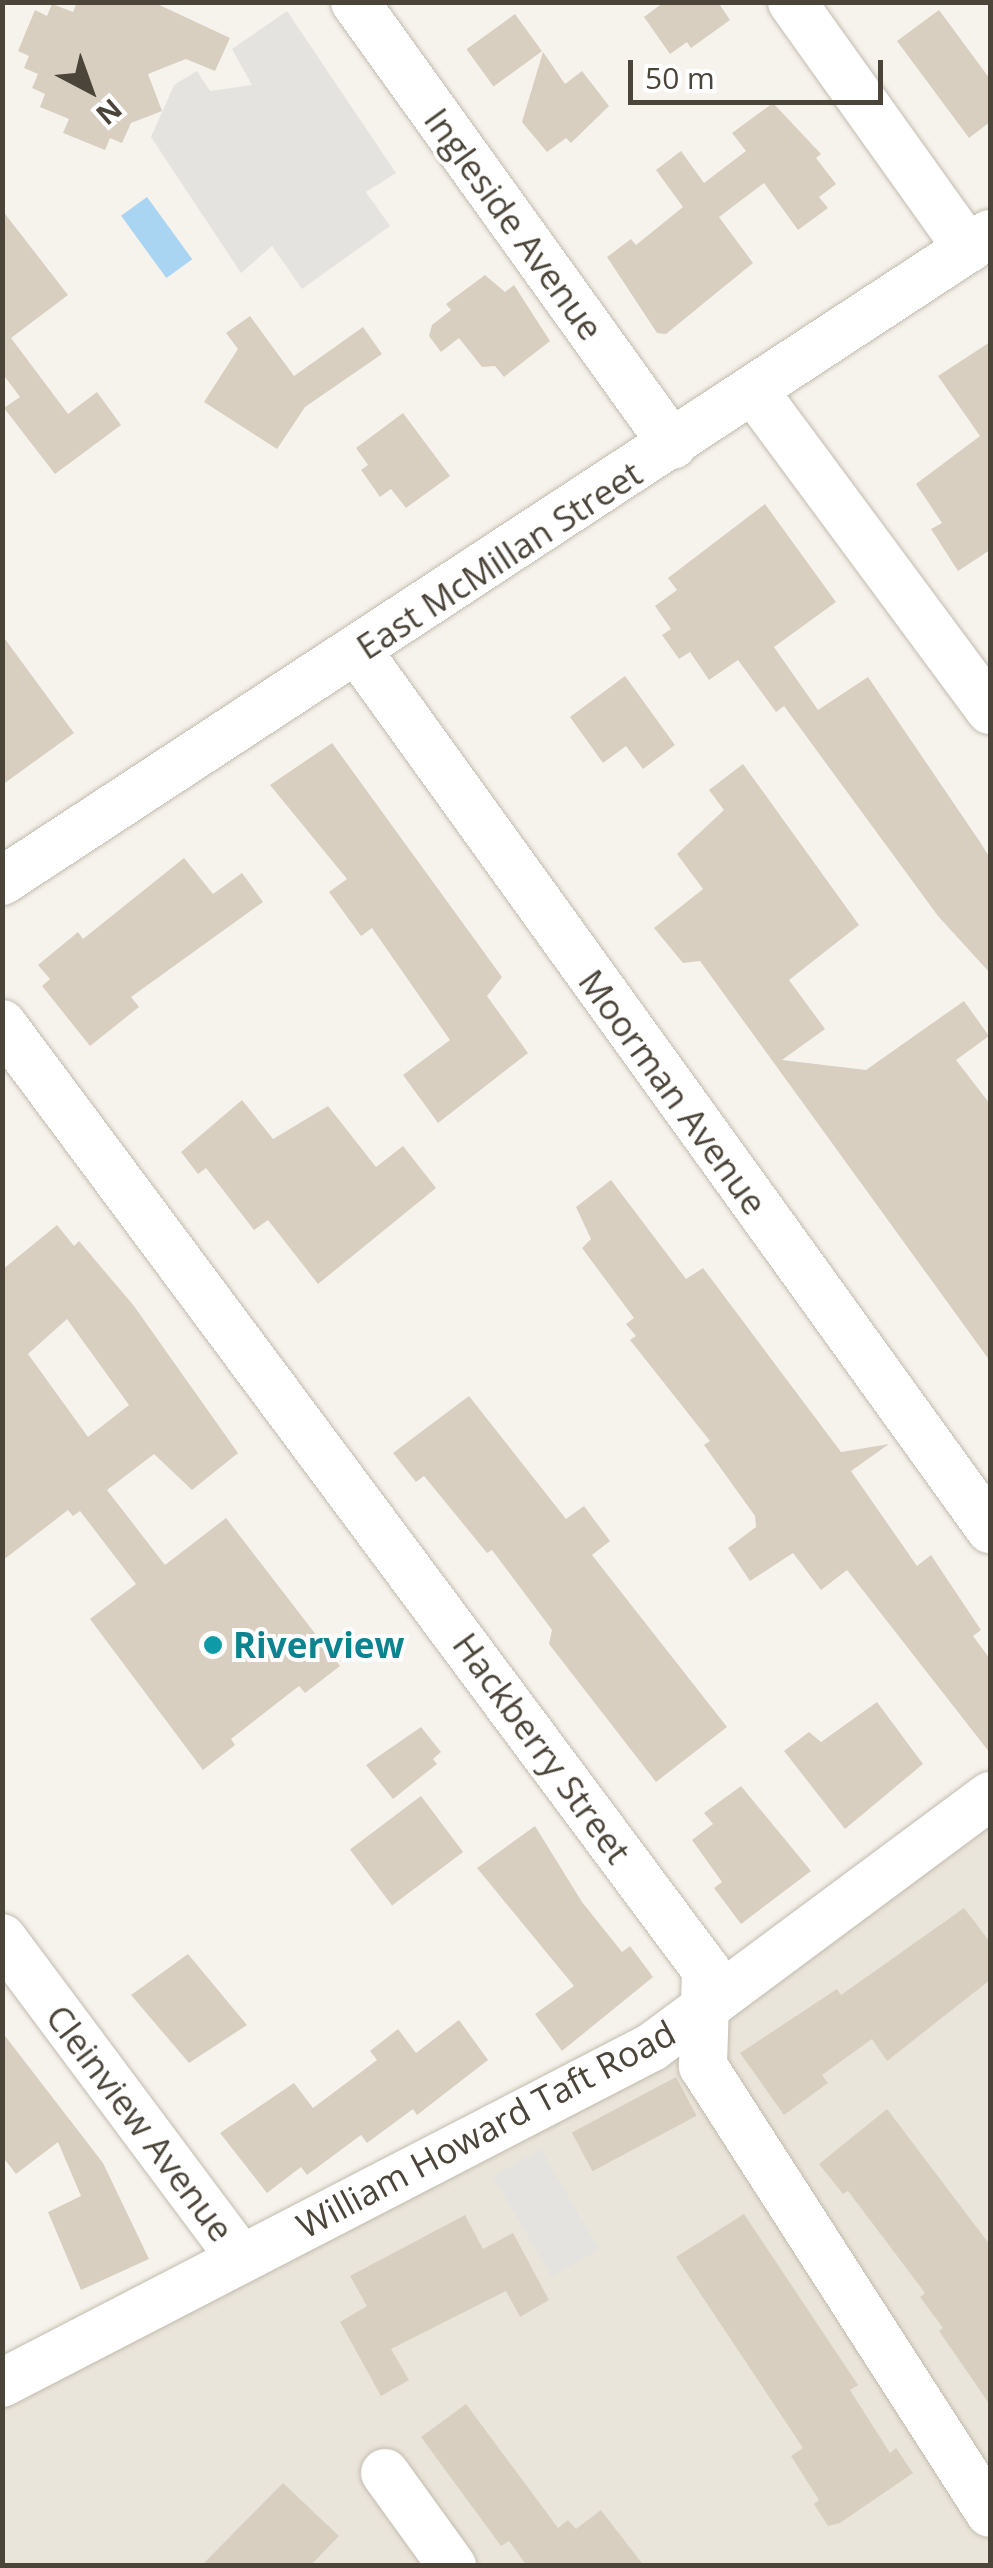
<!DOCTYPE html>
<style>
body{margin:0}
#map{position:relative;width:993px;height:2568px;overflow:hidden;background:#f6f3ec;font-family:"Open Sans",sans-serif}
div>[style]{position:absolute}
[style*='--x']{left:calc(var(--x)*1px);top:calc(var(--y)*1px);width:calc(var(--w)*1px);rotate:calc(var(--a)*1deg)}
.residential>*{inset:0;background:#eae5da}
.parking>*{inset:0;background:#e5e3e0;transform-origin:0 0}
.water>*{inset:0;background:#a9d4f2;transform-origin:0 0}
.building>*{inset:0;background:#d8cfc1;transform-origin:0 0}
.roads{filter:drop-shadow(0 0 2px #c2bbae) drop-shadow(0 0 2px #c2bbae)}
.minor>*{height:48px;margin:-24px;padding:0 24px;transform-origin:24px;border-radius:24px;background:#fff}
.dots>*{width:28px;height:28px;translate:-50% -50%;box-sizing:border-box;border:5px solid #fff;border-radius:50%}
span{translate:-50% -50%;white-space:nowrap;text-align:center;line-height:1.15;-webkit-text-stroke:8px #fff;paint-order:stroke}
.street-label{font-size:35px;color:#4b4439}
.culture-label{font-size:35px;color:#0d838f;font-weight:700}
.left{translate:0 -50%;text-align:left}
.frame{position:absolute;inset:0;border:5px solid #4b4439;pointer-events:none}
.north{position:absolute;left:40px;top:40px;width:100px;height:100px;-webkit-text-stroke:8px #fff;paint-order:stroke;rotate:139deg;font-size:28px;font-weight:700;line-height:40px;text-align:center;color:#4b4439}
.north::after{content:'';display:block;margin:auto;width:35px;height:45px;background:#4b4439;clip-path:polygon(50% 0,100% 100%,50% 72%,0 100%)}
.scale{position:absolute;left:628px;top:60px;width:255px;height:45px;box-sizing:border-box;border:5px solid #4b4439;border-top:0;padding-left:12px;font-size:30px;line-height:35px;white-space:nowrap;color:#4b4439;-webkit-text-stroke:8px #fff;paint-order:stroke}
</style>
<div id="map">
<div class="residential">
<i style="clip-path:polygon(990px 1796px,990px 2565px,3px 2566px,3px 2383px,652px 2047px)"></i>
</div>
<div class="parking">
<i style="clip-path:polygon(287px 11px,396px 173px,366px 192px,390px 226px,302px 289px,272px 246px,241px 273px,151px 137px,174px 85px,197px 71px,210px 91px,252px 85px,232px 49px)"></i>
<i style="left:541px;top:2149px;width:116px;height:55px;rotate:60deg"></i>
</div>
<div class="water">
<i style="left:147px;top:197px;width:77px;height:32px;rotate:54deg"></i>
</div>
<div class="building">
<i style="clip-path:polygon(77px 2px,153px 2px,230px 38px,215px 71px,186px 59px,148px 74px,162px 111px,131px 123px,122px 143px,110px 138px,105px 150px,63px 133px,69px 119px,40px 107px,45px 94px,32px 88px,38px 74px,24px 68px,29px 56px,18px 51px,35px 10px,47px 16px,52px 4px,73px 12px)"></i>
<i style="clip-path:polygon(664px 2px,718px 2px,730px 20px,691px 48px,687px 42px,670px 54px,644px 17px)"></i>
<i style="clip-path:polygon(939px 10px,990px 79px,990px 122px,969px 138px,897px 41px)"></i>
<i style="left:515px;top:14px;width:46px;height:60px;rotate:54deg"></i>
<i style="clip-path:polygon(543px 52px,565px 84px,582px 71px,609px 106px,571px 143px,566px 138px,547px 152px,522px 122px)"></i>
<i style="clip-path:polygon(773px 103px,821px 154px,816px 158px,836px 184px,819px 197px,828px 208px,798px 230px,764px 183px,719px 217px,753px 263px,666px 334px,657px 333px,607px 257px,631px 239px,636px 245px,683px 207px,656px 170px,681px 151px,704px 183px,746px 151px,732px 133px)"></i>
<i style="clip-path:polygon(2px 210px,68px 295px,11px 338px,68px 414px,97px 392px,121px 425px,55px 474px,4px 408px,20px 397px,2px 373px)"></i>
<i style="clip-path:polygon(485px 275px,505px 292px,514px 285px,550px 341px,504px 377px,495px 366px,482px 367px,459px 338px,441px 352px,429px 336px,432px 325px,451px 310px,446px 304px)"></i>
<i style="clip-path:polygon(250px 316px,294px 376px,363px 327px,382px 354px,305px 407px,277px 449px,204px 402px,238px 349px,226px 333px)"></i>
<i style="clip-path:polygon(990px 342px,990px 550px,958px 571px,931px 529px,942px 523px,916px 484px,980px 436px,938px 376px)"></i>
<i style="clip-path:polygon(403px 413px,450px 476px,406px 508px,391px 489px,380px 497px,361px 470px,368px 465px,356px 448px)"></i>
<i style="clip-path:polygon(765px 504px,836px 602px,774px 647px,818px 710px,868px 677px,980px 842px,990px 858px,990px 973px,938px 916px,784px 706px,776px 712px,738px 660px,709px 680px,690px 652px,679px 659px,662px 635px,671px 629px,655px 606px,677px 590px,668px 578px)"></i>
<i style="clip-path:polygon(2px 635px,74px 733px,2px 785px)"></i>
<i style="clip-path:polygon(625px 676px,675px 745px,643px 769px,626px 746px,603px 763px,570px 717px)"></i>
<i style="clip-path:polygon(332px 743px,502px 977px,487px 996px,528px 1053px,438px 1123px,403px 1075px,450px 1040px,372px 928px,361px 936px,329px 892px,347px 879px,270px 785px)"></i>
<i style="clip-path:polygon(743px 764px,859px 925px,789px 980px,825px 1029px,782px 1060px,866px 1070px,964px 1001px,989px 1036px,956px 1060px,990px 1104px,990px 1361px,700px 961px,683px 963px,654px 928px,703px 889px,677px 854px,724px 810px,709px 790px)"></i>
<i style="clip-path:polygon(184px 858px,213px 894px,242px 873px,263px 902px,131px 997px,139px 1007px,90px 1046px,42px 986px,50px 979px,38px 965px,78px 932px,83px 939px)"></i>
<i style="clip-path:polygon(242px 1100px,273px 1139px,328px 1106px,376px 1167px,403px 1146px,436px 1188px,318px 1284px,268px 1220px,254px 1230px,206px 1168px,198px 1174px,181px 1152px)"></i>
<i style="clip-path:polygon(611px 1180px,686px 1279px,703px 1268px,841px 1452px,889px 1444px,851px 1471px,917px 1566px,931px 1555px,981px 1630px,973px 1636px,990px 1659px,990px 1753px,847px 1570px,821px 1590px,793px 1553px,750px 1581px,728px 1548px,756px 1527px,755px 1516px,704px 1445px,710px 1441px,630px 1340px,636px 1336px,626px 1324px,634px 1318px,582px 1248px,591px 1239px,576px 1207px)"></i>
<i style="clip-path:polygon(evenodd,57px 1225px,74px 1246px,79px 1241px,134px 1306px,238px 1453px,192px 1490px,154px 1454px,107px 1490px,165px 1565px,226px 1518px,340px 1666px,305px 1693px,299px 1686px,231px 1739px,235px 1745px,203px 1770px,90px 1619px,136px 1584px,80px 1511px,73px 1516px,68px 1510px,2px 1561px,2px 1270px,57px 1225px,67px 1319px,129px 1405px,88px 1437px,28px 1354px,67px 1319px)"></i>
<i style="clip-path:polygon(469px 1396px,566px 1519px,584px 1506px,610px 1541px,592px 1555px,727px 1727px,656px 1782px,549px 1644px,552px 1630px,492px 1550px,487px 1553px,424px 1476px,416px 1482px,393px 1453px)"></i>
<i style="clip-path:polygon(877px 1702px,923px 1764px,845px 1829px,784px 1751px,809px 1732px,821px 1742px)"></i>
<i style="clip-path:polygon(421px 1727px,441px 1752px,433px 1759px,437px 1764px,393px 1799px,366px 1765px)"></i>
<i style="clip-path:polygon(741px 1786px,811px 1871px,741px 1924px,714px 1888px,722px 1882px,692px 1840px,713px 1824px,704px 1813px)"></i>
<i style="left:421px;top:1796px;width:70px;height:89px;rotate:53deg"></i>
<i style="clip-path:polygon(535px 1826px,582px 1902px,622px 1952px,630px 1946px,653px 1977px,562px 2051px,535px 2014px,574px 1986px,477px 1868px)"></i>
<i style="clip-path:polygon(964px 1908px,990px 1942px,990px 1980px,887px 2061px,872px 2039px,822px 2075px,828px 2083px,784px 2115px,740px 2053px,837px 1989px,841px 1995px)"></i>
<i style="clip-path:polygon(188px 1954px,247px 2025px,189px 2063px,131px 1995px)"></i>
<i style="clip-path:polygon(459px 2020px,488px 2060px,417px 2115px,413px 2109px,367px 2143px,361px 2135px,307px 2175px,301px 2167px,267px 2193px,220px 2133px,294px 2083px,313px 2108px,377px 2060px,370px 2051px,398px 2029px,416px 2053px)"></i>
<i style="clip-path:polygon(2px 2032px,103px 2163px,149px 2259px,81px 2290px,48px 2212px,81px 2196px,58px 2142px,16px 2174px,2px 2156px)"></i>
<i style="left:676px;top:2077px;width:44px;height:118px;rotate:62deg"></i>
<i style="clip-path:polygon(887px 2109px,990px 2245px,990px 2405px,939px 2331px,943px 2328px,920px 2297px,925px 2293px,848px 2191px,843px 2194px,819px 2164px)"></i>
<i style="clip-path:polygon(744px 2214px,858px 2385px,850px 2390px,890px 2453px,896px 2448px,913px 2473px,840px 2523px,828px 2526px,814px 2504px,819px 2500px,791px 2456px,803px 2448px,676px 2257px)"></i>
<i style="clip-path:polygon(465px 2215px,483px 2249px,513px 2233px,549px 2300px,520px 2317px,506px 2291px,391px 2349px,409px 2380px,381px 2396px,340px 2322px,367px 2306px,350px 2276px)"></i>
<i style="clip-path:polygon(466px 2404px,558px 2528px,568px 2520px,576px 2529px,601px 2510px,644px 2566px,527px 2566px,509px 2541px,501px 2546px,421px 2437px)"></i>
<i style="clip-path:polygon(283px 2483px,339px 2536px,310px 2566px,201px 2566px)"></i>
</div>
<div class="roads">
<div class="minor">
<i style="--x:355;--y:2;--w:545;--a:54.33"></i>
<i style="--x:792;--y:2;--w:303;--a:54.5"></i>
<i style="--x:754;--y:391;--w:397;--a:53.5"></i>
<i style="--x:359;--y:653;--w:1080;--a:54.23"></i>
<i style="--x:2;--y:881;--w:1181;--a:-33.22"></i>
<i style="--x:2;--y:1024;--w:1179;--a:53.34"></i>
<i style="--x:706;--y:1970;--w:96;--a:91.8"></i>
<i style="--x:703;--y:2066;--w:531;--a:57.3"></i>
<i style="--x:2;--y:1938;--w:400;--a:53.3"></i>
<i style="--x:2;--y:2383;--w:732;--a:-27.34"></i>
<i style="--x:652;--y:2047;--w:421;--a:-36.6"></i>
<i style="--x:385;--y:2473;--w:115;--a:54.2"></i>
</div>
</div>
<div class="dots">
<i style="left:213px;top:1645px;background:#0f9aa8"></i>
</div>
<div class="street-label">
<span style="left:514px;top:224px;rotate:54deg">Ingleside Avenue</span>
<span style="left:499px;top:560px;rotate:-33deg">East McMillan Street</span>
<span style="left:673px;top:1092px;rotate:54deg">Moorman Avenue</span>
<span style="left:542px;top:1748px;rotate:54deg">Hackberry Street</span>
<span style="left:140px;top:2123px;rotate:53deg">Cleinview Avenue</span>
<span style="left:486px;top:2129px;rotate:-28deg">William Howard Taft Road</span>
</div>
<div class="culture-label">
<span class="left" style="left:233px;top:1645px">Riverview</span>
</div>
<div class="frame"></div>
<div class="north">N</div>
<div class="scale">50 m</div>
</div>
